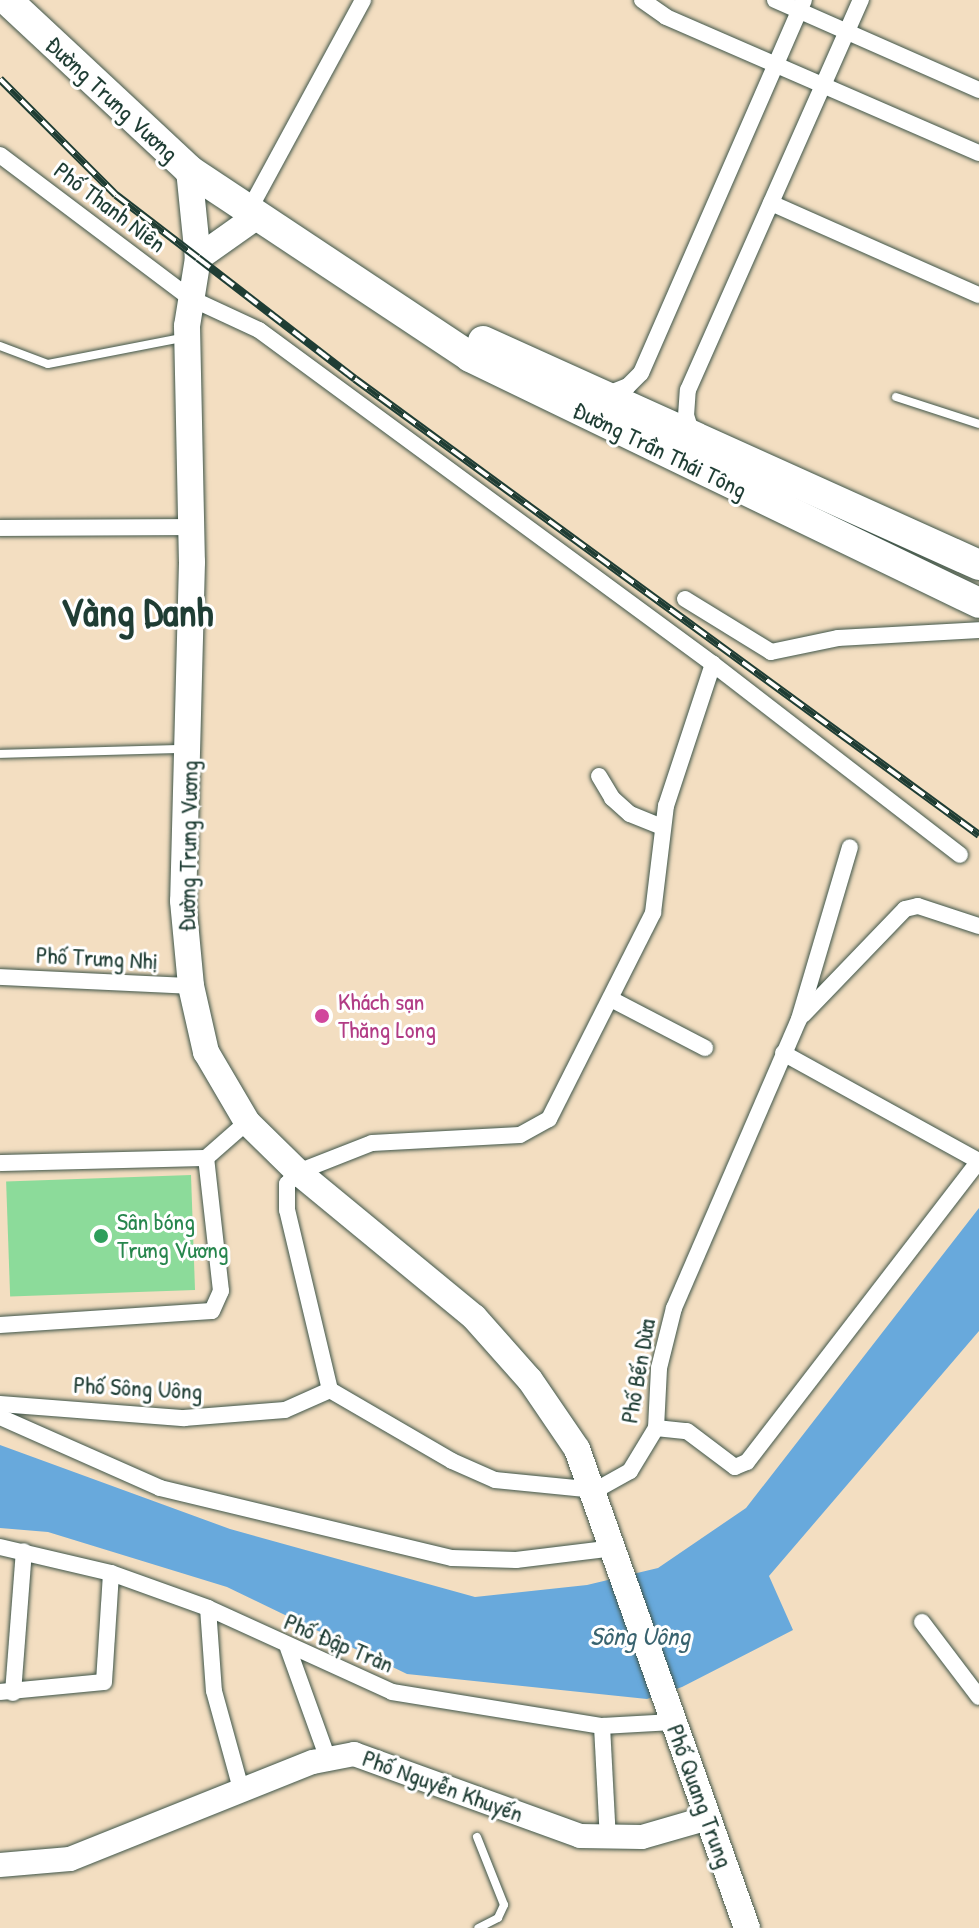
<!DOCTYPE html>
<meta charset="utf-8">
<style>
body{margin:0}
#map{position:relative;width:979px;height:1928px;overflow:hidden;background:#f3dec1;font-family:"Patrick Hand",sans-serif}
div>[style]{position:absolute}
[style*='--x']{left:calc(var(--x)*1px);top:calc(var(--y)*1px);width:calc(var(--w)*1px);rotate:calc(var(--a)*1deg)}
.green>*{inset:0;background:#8cdb9a;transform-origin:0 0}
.water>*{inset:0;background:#68a9dc}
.roads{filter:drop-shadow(0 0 2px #3f5549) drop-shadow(0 0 2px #3f5549)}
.lane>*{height:8px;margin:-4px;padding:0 4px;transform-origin:4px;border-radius:4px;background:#fff}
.street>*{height:16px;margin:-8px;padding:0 8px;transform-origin:8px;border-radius:8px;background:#fff}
.secondary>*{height:24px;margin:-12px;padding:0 12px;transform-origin:12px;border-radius:12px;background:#fff}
.primary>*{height:26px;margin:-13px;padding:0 13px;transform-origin:13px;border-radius:13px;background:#fff}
.highway>*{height:30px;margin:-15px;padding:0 15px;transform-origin:15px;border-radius:15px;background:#fff}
.rail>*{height:8px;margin-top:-4px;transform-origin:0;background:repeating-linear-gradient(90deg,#fff 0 15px,#1f3d34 0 30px);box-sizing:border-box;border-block:2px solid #1f3d34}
.dots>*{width:22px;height:22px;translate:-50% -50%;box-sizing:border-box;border:4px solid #fff;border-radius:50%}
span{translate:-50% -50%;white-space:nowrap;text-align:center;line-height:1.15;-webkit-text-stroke:6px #fff;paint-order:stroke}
.street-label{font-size:24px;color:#1f3d34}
.hotel-label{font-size:24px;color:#b23c85}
.left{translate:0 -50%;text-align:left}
.leisure-label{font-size:24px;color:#27864d}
.water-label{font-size:26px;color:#39636f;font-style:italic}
.town-label{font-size:40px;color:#1f3d34;font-weight:700}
</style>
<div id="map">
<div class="green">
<i style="left:191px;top:1175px;width:115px;height:185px;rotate:88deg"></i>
</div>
<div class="water">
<i style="clip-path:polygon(979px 1208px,979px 1331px,769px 1576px,793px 1630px,682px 1687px,647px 1699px,407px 1674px,227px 1587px,48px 1532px,0 1528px,0 1445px,230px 1529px,475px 1597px,587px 1585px,658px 1568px,746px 1508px)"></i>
</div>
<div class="roads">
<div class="lane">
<i style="--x:0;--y:346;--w:51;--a:20.6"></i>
<i style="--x:48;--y:364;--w:136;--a:-11"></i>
<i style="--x:896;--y:397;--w:87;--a:18"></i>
<i style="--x:0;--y:754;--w:183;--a:-1.6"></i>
<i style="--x:477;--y:1837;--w:73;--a:68.3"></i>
<i style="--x:504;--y:1905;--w:14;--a:115"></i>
<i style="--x:498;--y:1918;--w:22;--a:153"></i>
</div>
<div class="street">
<i style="--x:642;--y:0;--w:29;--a:35"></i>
<i style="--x:666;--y:17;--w:341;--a:23.5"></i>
<i style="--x:775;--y:0;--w:223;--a:23.8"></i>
<i style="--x:0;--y:155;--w:238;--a:37"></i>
<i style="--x:190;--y:298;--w:76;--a:24.9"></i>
<i style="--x:259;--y:330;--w:564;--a:36.34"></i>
<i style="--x:713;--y:664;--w:312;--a:37.7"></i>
<i style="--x:771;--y:203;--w:227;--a:23.9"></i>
<i style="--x:248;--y:212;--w:241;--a:-61.5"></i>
<i style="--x:603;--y:396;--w:27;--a:-22"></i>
<i style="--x:628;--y:386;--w:18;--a:-45"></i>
<i style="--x:641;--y:373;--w:407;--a:-66.4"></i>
<i style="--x:693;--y:437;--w:22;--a:-108"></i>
<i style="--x:686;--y:416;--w:26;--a:-86"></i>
<i style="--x:688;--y:390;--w:427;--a:-66.1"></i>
<i style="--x:0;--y:528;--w:192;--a:-0.3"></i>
<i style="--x:685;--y:599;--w:101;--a:31.6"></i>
<i style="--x:771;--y:652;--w:68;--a:-11.8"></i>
<i style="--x:838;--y:638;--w:141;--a:-3.2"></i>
<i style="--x:599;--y:776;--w:26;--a:59"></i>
<i style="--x:612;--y:798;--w:24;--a:42"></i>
<i style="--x:630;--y:814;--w:35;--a:22"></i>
<i style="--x:0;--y:977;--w:191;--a:2.7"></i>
<i style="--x:611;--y:999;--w:106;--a:27.5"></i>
<i style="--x:803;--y:1015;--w:147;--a:-46.1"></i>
<i style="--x:905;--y:909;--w:13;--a:-13"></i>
<i style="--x:918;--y:906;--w:64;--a:18.2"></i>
<i style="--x:783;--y:1053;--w:224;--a:28.9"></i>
<i style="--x:0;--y:1163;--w:206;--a:-1.4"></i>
<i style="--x:0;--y:1325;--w:212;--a:-3.8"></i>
<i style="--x:212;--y:1311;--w:22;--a:-66"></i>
<i style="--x:221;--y:1291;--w:134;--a:-96.4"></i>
<i style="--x:206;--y:1158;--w:55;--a:-41.3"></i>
<i style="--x:330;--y:1390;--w:141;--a:30.2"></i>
<i style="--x:452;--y:1461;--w:47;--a:23.8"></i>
<i style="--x:495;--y:1480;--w:101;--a:5.7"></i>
<i style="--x:596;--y:1490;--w:39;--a:-29"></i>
<i style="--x:630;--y:1471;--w:50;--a:-58.8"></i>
<i style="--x:656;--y:1428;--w:60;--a:-87.1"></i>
<i style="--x:659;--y:1368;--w:62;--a:-76"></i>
<i style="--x:674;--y:1308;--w:315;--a:-66.6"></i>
<i style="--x:799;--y:1019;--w:179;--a:-73.5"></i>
<i style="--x:0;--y:1404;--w:185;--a:4.4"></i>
<i style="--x:184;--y:1418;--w:101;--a:-4.5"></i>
<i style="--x:285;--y:1410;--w:49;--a:-24"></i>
<i style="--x:330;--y:1390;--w:185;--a:-103.4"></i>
<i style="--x:287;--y:1210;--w:26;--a:-90"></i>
<i style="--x:287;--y:1184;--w:16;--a:-47"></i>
<i style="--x:298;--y:1172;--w:79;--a:-21.4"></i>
<i style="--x:372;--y:1143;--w:148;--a:-3.1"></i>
<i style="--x:520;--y:1135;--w:33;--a:-29"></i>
<i style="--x:549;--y:1119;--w:231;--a:-63.2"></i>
<i style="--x:653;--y:913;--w:108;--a:-83.1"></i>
<i style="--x:666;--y:806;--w:150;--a:-71.7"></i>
<i style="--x:0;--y:1417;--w:175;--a:23.9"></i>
<i style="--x:160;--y:1488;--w:300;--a:13.5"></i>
<i style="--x:452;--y:1558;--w:64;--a:1.8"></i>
<i style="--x:516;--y:1560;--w:99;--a:-7"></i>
<i style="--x:656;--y:1428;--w:31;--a:6"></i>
<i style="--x:687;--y:1431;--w:60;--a:36.9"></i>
<i style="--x:735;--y:1467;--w:13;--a:-23"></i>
<i style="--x:747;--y:1462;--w:380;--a:-52.4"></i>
<i style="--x:0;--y:1547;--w:114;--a:13.2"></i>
<i style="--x:111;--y:1573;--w:103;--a:19.8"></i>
<i style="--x:208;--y:1608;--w:202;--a:24.5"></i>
<i style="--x:392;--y:1692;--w:213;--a:9.2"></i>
<i style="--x:602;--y:1726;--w:71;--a:-3.2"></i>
<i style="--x:208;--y:1608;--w:83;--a:85.9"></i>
<i style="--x:214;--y:1691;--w:106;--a:74.6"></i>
<i style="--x:922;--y:1622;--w:94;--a:52.8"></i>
<i style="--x:288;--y:1648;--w:118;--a:70.2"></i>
<i style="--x:0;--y:1692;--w:104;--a:-5.5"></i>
<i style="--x:104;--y:1682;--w:109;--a:-86.3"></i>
<i style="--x:13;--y:1693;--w:142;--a:-85.6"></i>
<i style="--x:602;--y:1726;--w:113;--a:87"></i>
</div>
<div class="secondary">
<i style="--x:0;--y:1865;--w:70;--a:-4.9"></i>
<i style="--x:70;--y:1859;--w:262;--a:-21.8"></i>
<i style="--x:313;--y:1762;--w:42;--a:-11"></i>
<i style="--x:354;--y:1754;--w:240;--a:19.9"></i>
<i style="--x:580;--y:1836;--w:62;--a:0.9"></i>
<i style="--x:642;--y:1837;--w:69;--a:-16.1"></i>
</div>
<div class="primary">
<i style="--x:189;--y:170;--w:88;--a:84.2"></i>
<i style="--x:198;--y:258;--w:69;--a:99.2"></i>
<i style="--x:187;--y:326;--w:236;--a:88.8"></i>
<i style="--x:192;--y:562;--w:339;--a:91.5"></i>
<i style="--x:183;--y:901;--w:85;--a:84.6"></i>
<i style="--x:191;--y:986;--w:68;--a:77.2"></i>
<i style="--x:206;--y:1052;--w:81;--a:59.6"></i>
<i style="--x:247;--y:1122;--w:71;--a:44.4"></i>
<i style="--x:298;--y:1172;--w:228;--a:39.5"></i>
<i style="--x:474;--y:1317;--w:84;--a:48.4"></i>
<i style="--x:530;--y:1380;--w:83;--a:55.7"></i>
<i style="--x:577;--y:1449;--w:508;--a:70.46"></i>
<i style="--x:198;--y:258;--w:71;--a:-35.3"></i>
</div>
<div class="highway">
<i style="--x:7;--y:0;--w:249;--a:43"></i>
<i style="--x:189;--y:170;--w:338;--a:33.6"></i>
<i style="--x:470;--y:357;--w:565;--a:25.79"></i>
<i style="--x:483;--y:341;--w:544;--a:24.3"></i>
</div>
</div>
<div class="rail">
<i style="--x:0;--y:79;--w:164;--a:45"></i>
<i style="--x:116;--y:195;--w:103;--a:37.5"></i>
<i style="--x:198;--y:258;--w:198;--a:37.6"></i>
<i style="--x:355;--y:379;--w:773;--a:36.16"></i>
</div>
<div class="dots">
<i style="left:322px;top:1016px;background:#d1479c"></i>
<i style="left:101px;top:1236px;background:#2e9e5b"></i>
</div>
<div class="street-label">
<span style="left:112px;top:99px;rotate:43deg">Đường Trưng Vương</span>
<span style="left:110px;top:207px;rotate:37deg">Phố Thanh Niên</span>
<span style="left:660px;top:450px;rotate:26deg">Đường Trần Thái Tông</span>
<span style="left:188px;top:846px;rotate:-89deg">Đường Trưng Vương</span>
<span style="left:97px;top:958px;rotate:3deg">Phố Trưng Nhị</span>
<span style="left:638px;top:1371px;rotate:-80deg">Phố Bến Dừa</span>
<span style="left:138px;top:1388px;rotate:3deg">Phố Sông Uông</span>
<span style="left:339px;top:1643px;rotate:23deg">Phố Đập Tràn</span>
<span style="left:443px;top:1786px;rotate:20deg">Phố Nguyễn Khuyến</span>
<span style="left:700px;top:1796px;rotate:70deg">Phố Quang Trung</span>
</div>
<div class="hotel-label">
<span class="left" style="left:338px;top:1016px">Khách sạn<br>Thăng Long</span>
</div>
<div class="leisure-label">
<span class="left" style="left:117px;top:1236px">Sân bóng<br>Trưng Vương</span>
</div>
<div class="water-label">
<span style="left:640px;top:1636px">Sông Uông</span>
</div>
<div class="town-label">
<span style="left:137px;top:611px">Vàng Danh</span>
</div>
</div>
